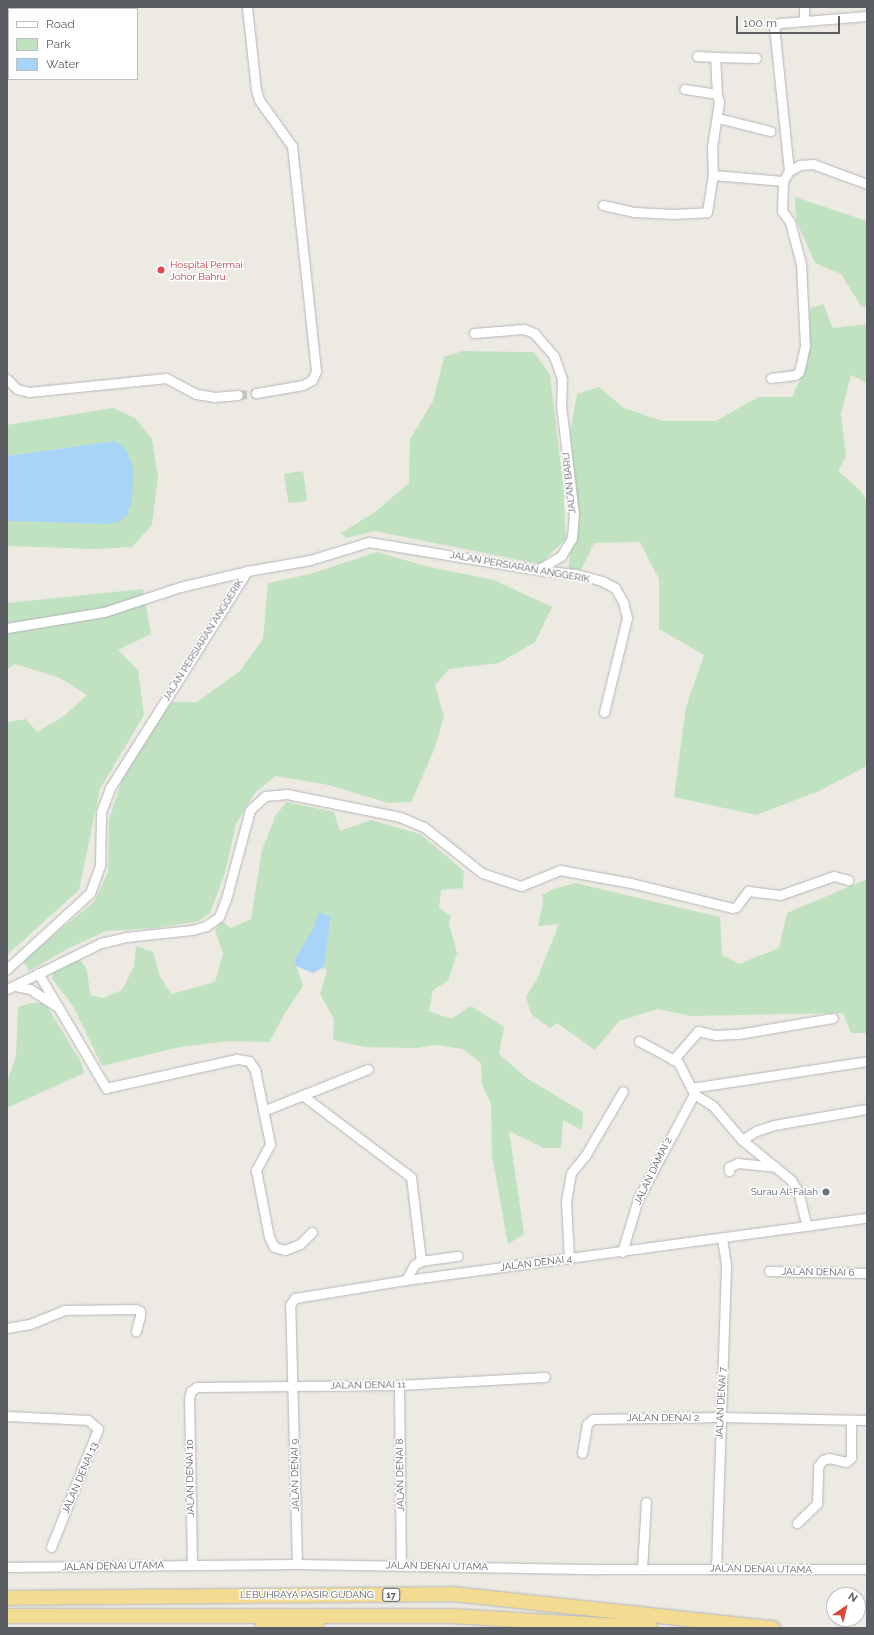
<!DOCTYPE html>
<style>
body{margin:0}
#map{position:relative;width:874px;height:1635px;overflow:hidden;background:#eceae2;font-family:Raleway,sans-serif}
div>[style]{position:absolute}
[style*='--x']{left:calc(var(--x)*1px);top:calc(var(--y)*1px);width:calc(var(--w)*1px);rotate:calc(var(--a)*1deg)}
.green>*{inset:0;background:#c0e2c1;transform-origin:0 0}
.water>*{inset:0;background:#a7d4f7}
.minor-tunnel>*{height:9px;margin-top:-4.5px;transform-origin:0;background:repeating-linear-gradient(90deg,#c8c7c2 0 9px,transparent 0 13.5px)}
.roads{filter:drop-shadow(0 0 1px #b3b5b8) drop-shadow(0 0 1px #b3b5b8)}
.minor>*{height:9px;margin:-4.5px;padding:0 4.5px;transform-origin:4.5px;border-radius:4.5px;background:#fff}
.highway>*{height:14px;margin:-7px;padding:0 7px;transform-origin:7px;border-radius:7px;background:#f3db92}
.dots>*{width:11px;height:11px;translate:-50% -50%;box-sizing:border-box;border:2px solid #fff;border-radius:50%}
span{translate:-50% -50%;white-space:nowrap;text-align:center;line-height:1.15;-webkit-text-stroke:3px #fff;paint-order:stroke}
.shield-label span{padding:1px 3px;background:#fff;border:1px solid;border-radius:3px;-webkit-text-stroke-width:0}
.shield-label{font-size:9px;color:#5a5e62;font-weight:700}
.health-label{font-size:10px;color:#be3a42}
.left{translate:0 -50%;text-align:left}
.street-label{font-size:10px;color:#5a5e62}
.worship-label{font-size:10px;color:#5b616d}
.right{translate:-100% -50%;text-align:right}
.frame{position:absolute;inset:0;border:8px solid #5a5e62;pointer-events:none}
.legend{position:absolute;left:8px;top:8px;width:130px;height:72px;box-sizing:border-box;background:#fff;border:1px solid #bdbfc0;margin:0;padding:5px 7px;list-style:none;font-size:12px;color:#5a5e62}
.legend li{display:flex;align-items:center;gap:8px;height:20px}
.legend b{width:20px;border:1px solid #bdbfc0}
.north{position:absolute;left:826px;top:1587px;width:40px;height:40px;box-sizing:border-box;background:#fff;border:1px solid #bdbfc0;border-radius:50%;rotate:35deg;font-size:11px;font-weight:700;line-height:16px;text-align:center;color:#5a5e62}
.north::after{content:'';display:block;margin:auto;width:14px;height:18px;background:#d9473b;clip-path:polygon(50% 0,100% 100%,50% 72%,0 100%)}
.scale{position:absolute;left:736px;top:16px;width:104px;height:18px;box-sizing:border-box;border:2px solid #5a5e62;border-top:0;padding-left:5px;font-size:12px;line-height:14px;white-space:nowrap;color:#5a5e62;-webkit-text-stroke:3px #fff;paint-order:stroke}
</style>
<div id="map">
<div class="green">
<i style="clip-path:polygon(795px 197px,867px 221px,867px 307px,861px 306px,841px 274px,815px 263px,796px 220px)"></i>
<i style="clip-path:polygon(823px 304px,833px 328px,867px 324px,867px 383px,851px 375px,841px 413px,846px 456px,838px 471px,862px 492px,867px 502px,867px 766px,819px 791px,756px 815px,674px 797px,686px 707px,704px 655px,659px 629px,659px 579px,640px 542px,594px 543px,580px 572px,569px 568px,570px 549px,578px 535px,570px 433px,577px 394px,599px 387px,624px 408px,662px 421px,716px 421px,758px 397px,792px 397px,808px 363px,810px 308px)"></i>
<i style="clip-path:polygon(463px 351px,534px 352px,550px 375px,563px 484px,566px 539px,540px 564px,374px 531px,346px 538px,341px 533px,375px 512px,409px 483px,410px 439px,433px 401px,444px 357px)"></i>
<i style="clip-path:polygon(113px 408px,135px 418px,152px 439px,158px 477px,152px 525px,132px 547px,95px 549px,7px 546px,7px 521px,108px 524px,100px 443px,7px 456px,7px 425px)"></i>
<i style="left:303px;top:471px;width:30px;height:19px;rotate:82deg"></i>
<i style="clip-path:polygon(377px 552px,429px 567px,494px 580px,552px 607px,535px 642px,499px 663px,449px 669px,435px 685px,444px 717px,434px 750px,411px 802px,388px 803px,329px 785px,275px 776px,255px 793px,236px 824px,225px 873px,210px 913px,199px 921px,156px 928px,106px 931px,69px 948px,29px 971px,23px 960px,94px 902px,108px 872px,109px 819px,123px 777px,171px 702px,197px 702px,240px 671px,263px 639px,268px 583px,310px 574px)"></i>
<i style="clip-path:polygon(143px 589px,151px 634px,118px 650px,138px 670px,144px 715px,100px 789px,79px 890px,7px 955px,7px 722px,26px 719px,37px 732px,64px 716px,87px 695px,60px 678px,15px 664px,7px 669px,7px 603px)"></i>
<i style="clip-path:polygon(286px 802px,334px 812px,340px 831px,371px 820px,420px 834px,464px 871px,463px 888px,441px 890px,439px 908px,451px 916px,449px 924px,457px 953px,448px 981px,433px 990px,429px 1011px,451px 1019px,471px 1006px,504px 1027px,499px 1054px,528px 1079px,583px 1112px,582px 1130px,563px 1120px,561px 1148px,544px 1148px,509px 1131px,524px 1234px,508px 1244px,492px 1156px,491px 1104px,482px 1084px,481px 1063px,463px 1049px,436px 1045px,416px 1048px,364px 1047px,333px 1040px,334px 1019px,320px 994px,327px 971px,324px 967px,331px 917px,319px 913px,313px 929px,294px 960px,303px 986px,285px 1013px,269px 1042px,229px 1041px,180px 1047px,102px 1066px,73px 1006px,52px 979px,53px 970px,80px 960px,87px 969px,90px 995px,103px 998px,122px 990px,134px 967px,136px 946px,153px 952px,160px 976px,171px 994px,215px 982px,223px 954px,215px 930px,222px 921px,231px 928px,251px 919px,262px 850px,275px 817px)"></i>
<i style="clip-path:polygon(867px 879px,867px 1033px,851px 1033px,843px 1013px,692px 1016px,658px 1009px,619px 1021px,595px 1050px,557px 1023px,550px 1028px,531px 1014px,526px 997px,537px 979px,559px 924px,538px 926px,543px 903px,542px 895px,554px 889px,575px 883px,720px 917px,722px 955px,739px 964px,779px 948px,787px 913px)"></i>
<i style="clip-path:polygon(31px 1003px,45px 1003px,81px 1062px,84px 1073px,7px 1108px,7px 1082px,16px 1056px,18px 1007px)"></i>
</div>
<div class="water">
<i style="clip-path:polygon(115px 441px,125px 448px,133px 468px,132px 501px,127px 515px,120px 521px,108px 524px,7px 521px,7px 456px)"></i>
<i style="clip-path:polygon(319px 912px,331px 917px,324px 967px,313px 973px,296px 966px,294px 960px,313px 929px)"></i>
</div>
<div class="minor-tunnel">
<i style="--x:238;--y:395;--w:18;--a:-6"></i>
</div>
<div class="roads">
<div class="minor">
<i style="--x:247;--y:7;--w:83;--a:83.8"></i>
<i style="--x:256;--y:90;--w:10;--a:73"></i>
<i style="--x:259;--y:100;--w:57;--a:54.3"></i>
<i style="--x:292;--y:146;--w:226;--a:83.9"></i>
<i style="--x:316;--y:371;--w:10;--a:114"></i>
<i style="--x:312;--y:380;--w:10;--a:151"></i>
<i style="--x:303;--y:385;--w:48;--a:170.3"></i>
<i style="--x:804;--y:21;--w:14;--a:-90"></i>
<i style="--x:697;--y:56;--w:18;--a:3"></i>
<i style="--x:717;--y:94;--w:37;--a:-93"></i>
<i style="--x:715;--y:57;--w:41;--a:1.4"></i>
<i style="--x:718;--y:118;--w:54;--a:14"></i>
<i style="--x:789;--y:171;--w:145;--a:-95.9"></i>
<i style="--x:774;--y:27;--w:7;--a:-34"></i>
<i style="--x:780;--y:23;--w:87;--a:-4.6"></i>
<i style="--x:713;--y:175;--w:70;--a:4.9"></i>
<i style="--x:783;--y:181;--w:12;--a:-59"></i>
<i style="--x:789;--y:171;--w:13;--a:-29"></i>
<i style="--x:800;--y:165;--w:13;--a:-4"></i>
<i style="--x:813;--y:164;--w:58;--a:20.3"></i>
<i style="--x:603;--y:205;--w:32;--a:13"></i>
<i style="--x:634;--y:212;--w:40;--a:2.9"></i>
<i style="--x:674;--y:214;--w:33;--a:-3"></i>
<i style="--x:707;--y:212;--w:37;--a:-81"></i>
<i style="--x:713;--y:175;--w:28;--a:-92"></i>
<i style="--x:712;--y:147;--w:46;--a:-81.2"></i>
<i style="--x:719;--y:102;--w:8;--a:-104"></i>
<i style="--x:717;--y:94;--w:33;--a:-171"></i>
<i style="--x:474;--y:333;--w:50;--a:-4.6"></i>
<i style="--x:524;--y:329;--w:11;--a:22"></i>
<i style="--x:534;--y:333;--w:30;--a:49"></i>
<i style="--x:554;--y:356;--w:24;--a:71"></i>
<i style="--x:562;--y:379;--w:26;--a:92"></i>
<i style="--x:561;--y:405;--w:110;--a:83.2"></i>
<i style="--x:574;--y:514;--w:24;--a:95"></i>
<i style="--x:572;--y:538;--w:21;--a:121"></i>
<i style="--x:561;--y:556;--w:27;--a:149"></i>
<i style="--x:771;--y:378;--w:24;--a:-7"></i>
<i style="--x:795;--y:375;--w:5;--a:-37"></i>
<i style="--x:799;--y:372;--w:27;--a:-77"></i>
<i style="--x:805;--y:346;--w:82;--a:-92.8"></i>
<i style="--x:801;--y:264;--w:43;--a:-104.7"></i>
<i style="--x:790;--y:222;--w:14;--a:-126"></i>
<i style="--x:782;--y:211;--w:30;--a:-88"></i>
<i style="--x:7;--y:379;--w:14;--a:45"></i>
<i style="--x:17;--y:389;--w:12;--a:14"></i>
<i style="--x:29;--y:392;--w:138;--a:-5.8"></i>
<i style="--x:166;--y:378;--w:34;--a:28"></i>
<i style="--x:196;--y:394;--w:18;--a:9"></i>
<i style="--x:214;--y:397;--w:24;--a:-5"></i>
<i style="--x:7;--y:628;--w:98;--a:-9.4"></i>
<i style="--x:104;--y:612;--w:80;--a:-18.2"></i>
<i style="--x:180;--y:587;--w:69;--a:-13.4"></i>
<i style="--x:7;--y:969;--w:113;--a:-42.5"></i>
<i style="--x:90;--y:893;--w:29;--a:-70"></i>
<i style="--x:100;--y:866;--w:54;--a:-88.9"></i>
<i style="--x:101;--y:812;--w:26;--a:-69"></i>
<i style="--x:110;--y:788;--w:257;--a:-57.7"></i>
<i style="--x:247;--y:571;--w:64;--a:-9.9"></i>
<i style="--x:310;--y:560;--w:62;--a:-17"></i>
<i style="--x:369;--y:542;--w:171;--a:9.4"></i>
<i style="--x:538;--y:570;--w:38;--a:6"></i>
<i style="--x:576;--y:574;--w:27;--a:15"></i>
<i style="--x:602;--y:581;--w:15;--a:28"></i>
<i style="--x:615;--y:588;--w:16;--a:60"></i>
<i style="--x:623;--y:602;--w:16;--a:76"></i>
<i style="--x:627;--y:618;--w:97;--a:103.7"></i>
<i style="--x:38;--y:973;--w:134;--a:59.4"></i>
<i style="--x:106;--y:1088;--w:134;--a:-12.5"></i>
<i style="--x:237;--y:1059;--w:12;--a:9"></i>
<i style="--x:249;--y:1061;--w:11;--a:56"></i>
<i style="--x:255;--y:1070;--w:76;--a:78.5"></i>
<i style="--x:270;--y:1144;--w:30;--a:118"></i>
<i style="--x:256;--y:1170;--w:68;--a:79"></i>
<i style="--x:269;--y:1237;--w:11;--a:63"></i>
<i style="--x:274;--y:1247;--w:11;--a:15"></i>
<i style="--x:285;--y:1250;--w:16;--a:-22"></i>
<i style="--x:300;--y:1244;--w:17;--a:-45"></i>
<i style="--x:15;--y:986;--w:15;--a:11"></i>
<i style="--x:30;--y:989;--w:31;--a:33"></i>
<i style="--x:7;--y:989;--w:105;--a:-26.1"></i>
<i style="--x:101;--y:943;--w:26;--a:-13"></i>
<i style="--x:126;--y:937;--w:66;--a:-6.1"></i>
<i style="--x:192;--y:930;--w:15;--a:-16"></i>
<i style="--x:206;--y:926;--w:16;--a:-35"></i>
<i style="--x:219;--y:917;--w:19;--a:-69"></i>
<i style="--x:226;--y:899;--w:92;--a:-74.9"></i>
<i style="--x:250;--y:810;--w:21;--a:-43"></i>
<i style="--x:265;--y:796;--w:22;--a:-5"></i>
<i style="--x:287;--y:794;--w:115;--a:11.5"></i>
<i style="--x:400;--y:817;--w:26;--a:23"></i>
<i style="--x:424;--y:827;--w:74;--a:38.4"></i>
<i style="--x:482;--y:873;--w:41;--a:18.4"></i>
<i style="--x:521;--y:886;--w:42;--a:-22.3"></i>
<i style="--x:560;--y:870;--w:72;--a:10.4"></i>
<i style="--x:631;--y:883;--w:104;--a:13.9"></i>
<i style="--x:732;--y:908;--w:4;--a:-14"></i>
<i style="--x:736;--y:907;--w:20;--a:-53"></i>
<i style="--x:748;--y:891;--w:32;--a:7"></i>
<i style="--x:780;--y:895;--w:57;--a:-19.4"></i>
<i style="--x:834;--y:876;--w:15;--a:16"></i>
<i style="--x:639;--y:1041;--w:44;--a:28.3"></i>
<i style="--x:678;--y:1062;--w:36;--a:63"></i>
<i style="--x:694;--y:1094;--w:22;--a:32"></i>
<i style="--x:713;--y:1106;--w:45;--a:49.5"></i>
<i style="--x:742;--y:1140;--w:63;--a:39.2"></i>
<i style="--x:791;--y:1180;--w:13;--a:58"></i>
<i style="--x:798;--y:1191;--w:36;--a:76"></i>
<i style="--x:673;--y:1060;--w:38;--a:-49"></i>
<i style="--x:698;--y:1031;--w:18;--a:13"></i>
<i style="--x:716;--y:1035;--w:22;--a:-3"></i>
<i style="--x:738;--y:1034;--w:96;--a:-9.6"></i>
<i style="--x:691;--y:1088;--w:178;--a:-8.7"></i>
<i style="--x:302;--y:1095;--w:136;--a:37"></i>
<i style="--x:411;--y:1177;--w:85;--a:83.2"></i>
<i style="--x:421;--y:1261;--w:8;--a:150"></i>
<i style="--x:414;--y:1265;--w:17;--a:118"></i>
<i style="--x:263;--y:1111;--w:113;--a:-21.8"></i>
<i style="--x:742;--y:1140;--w:17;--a:-33"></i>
<i style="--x:756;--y:1131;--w:19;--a:-18"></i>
<i style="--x:774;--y:1125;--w:94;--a:-9.8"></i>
<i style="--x:729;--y:1171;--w:4;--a:-90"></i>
<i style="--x:729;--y:1167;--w:10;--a:-24"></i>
<i style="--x:738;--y:1163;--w:37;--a:6"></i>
<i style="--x:622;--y:1252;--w:55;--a:-73.2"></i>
<i style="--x:638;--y:1199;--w:119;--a:-61.9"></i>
<i style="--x:569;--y:1259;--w:58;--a:-93"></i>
<i style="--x:566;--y:1201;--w:28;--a:-80"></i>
<i style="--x:571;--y:1173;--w:22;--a:-51"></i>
<i style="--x:585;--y:1156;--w:75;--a:-59.7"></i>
<i style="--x:421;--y:1261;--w:37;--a:-8"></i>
<i style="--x:769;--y:1271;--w:98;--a:1.2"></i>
<i style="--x:7;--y:1328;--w:23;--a:-10"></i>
<i style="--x:30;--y:1324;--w:37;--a:-22"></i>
<i style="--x:64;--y:1310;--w:72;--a:-0.8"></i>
<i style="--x:136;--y:1309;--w:4;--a:27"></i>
<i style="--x:140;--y:1311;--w:5;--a:90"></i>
<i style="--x:140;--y:1316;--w:16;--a:105"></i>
<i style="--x:399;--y:1385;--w:180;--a:89.4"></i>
<i style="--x:7;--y:1416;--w:81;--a:2.8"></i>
<i style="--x:88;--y:1420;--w:13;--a:42"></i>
<i style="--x:98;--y:1429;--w:127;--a:111.7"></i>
<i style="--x:582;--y:1453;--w:29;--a:-80"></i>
<i style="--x:587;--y:1424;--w:8;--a:-40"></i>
<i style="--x:593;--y:1419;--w:126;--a:-0.9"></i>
<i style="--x:719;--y:1417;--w:148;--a:1.2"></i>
<i style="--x:797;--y:1523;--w:28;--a:-44"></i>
<i style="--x:817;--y:1504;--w:38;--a:-88"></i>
<i style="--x:818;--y:1466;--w:8;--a:-50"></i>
<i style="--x:823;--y:1460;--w:6;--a:-18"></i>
<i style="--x:829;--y:1458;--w:17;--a:13"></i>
<i style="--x:846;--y:1462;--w:6;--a:-39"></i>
<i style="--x:851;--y:1458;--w:38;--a:-90"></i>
<i style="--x:297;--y:1564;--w:259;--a:-91.5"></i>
<i style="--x:290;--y:1305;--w:9;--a:-54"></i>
<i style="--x:295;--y:1298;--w:112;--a:-9.2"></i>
<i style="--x:406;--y:1280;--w:465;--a:-7.7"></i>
<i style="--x:192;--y:1565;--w:167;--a:-91"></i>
<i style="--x:189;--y:1398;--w:7;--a:-74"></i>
<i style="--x:191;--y:1391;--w:7;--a:-34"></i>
<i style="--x:197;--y:1387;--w:202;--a:-0.6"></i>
<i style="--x:399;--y:1385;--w:146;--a:-3.1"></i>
<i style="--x:7;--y:1567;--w:290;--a:-0.6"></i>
<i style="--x:297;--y:1564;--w:301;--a:1"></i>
<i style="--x:598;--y:1569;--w:269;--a:0"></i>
<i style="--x:716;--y:1568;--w:304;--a:-88.1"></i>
<i style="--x:726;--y:1264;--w:25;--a:-99"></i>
<i style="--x:642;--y:1569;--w:67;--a:-86.6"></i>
</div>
<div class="highway">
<i style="--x:7;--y:1598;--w:446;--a:-0.5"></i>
<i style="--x:453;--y:1594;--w:322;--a:6.1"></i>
<i style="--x:7;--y:1616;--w:444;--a:0"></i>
<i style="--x:451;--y:1616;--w:200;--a:3.4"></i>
<i style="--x:262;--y:1628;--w:55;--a:-4.2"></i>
</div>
</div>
<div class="dots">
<i style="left:161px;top:270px;background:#e0444e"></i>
<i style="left:826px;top:1192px;background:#6b7280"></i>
</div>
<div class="shield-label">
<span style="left:391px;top:1595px">17</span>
</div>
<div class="health-label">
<span class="left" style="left:170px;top:270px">Hospital Permai<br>Johor Bahru</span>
</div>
<div class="street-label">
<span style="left:569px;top:483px;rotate:-96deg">JALAN BARU</span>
<span style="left:520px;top:567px;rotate:10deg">JALAN PERSIARAN ANGGERIK</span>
<span style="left:203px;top:640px;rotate:-58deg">JALAN PERSIARAN ANGGERIK</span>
<span style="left:653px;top:1171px;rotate:-64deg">JALAN DAMAI 2</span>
<span style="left:536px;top:1263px;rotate:-7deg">JALAN DENAI 4</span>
<span style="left:818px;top:1272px;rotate:1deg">JALAN DENAI 6</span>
<span style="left:368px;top:1385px;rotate:-1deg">JALAN DENAI 11</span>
<span style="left:721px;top:1403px;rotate:-87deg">JALAN DENAI 7</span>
<span style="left:663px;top:1418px">JALAN DENAI 2</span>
<span style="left:295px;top:1475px;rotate:-91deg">JALAN DENAI 9</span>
<span style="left:400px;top:1475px;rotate:-91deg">JALAN DENAI 8</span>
<span style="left:80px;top:1478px;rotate:-67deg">JALAN DENAI 13</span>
<span style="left:190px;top:1478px;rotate:-91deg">JALAN DENAI 10</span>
<span style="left:113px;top:1566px;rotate:-1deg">JALAN DENAI UTAMA</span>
<span style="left:437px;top:1566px;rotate:1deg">JALAN DENAI UTAMA</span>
<span style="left:761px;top:1569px;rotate:1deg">JALAN DENAI UTAMA</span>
<span style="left:307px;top:1595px">LEBUHRAYA PASIR GUDANG</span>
</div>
<div class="worship-label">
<span class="right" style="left:818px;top:1192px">Surau Al-Falah</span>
</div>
<div class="frame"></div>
<ul class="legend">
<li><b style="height:5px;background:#fff"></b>Road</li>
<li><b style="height:11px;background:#c0e2c1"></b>Park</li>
<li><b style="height:11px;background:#a7d4f7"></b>Water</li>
</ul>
<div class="north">N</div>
<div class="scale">100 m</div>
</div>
